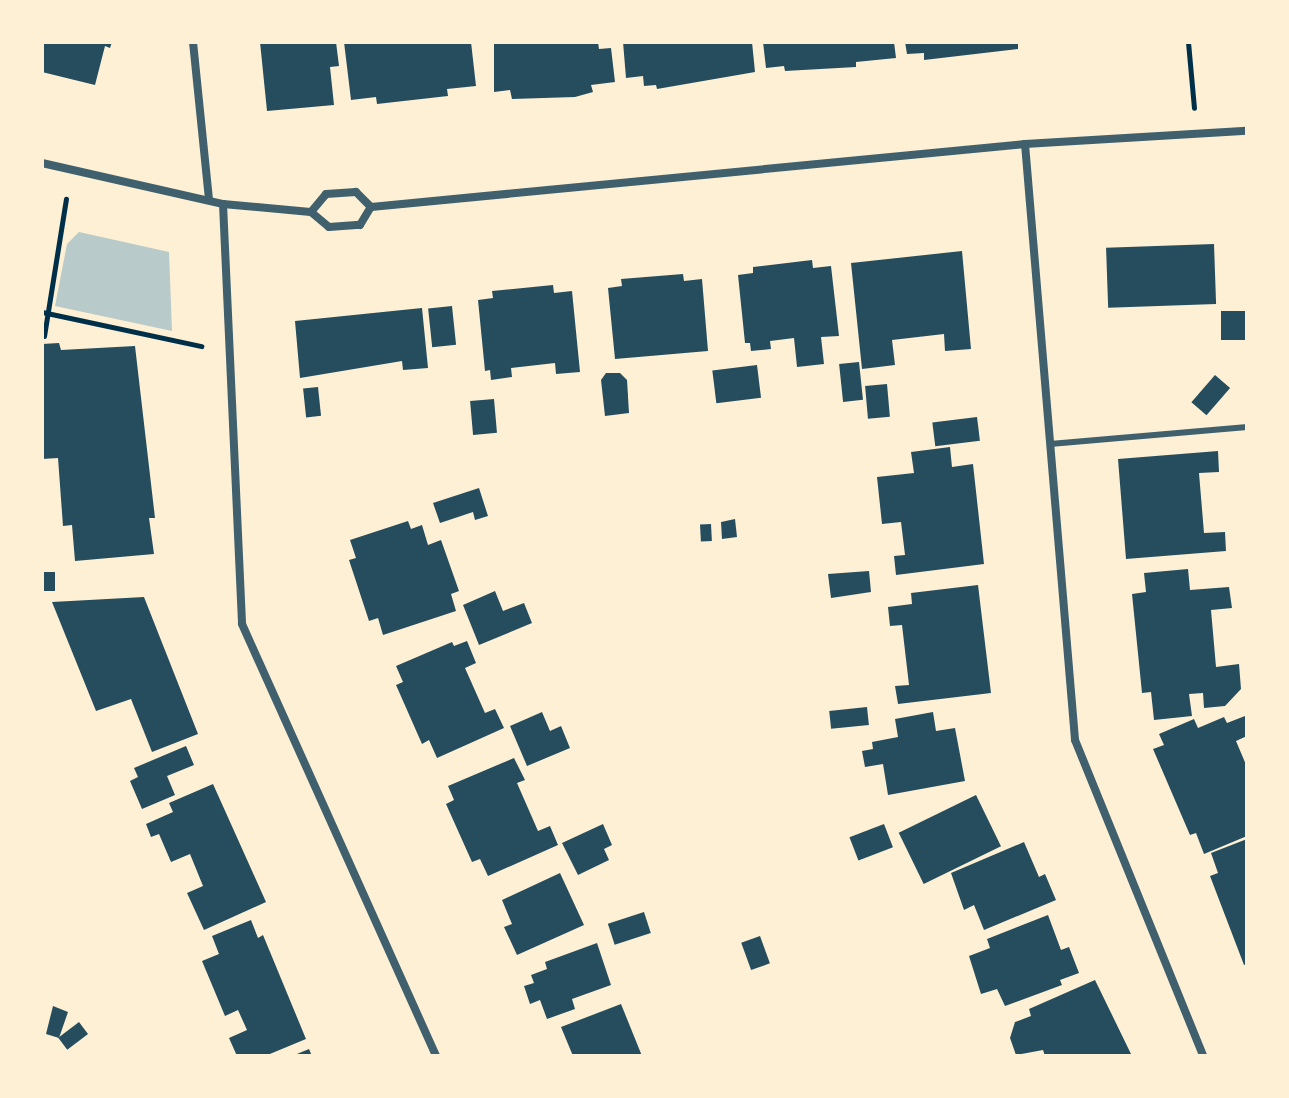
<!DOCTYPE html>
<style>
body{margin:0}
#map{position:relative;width:1289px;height:1098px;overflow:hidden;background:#fdf0d5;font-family:"DejaVu Sans",sans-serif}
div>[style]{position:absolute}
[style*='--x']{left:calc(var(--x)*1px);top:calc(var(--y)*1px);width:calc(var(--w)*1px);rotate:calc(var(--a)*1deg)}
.green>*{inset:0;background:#b9caca}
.building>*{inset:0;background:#264d5e;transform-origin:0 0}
.path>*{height:5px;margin:-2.5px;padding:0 2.5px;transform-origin:2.5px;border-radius:2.5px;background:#003049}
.service>*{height:6px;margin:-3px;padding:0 3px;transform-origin:3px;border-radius:3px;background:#3f606c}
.minor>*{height:8px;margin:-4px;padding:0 4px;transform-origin:4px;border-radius:4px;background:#3f606c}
span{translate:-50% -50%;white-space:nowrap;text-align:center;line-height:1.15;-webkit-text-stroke:8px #fdf0d5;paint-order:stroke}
.frame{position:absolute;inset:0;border:44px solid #fdf0d5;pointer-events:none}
</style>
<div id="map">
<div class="green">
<i style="clip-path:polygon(79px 232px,169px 252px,172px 331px,55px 306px,67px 244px)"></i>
</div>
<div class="building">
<i style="clip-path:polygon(42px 42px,112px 42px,110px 48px,105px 46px,95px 85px,42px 72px)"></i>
<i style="clip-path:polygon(260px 42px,336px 42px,339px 66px,330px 67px,334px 105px,267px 111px)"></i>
<i style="clip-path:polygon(344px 42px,471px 42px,476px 86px,447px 89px,448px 96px,377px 104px,376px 97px,351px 100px)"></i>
<i style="clip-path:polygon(494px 42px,598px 42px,599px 49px,611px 48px,615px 82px,591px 85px,593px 92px,575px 97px,512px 99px,510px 90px,494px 92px)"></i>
<i style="clip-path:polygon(623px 42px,752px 42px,755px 72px,657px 89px,656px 85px,644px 86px,643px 76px,626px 78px)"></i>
<i style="clip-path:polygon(763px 42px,894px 42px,896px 58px,856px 62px,856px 67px,785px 71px,784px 66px,766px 68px)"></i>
<i style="clip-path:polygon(905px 42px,1018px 42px,1018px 49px,924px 60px,924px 53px,907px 54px)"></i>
<i style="left:1214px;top:244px;width:60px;height:108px;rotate:88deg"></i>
<i style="clip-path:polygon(962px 251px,971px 349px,945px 351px,944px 334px,892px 340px,895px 365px,862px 369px,851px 263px)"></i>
<i style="clip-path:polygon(812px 260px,813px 268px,831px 266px,839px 336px,821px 337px,824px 364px,797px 367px,794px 338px,770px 341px,771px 349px,751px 351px,750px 343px,745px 343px,738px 275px,753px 273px,753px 267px)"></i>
<i style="clip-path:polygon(683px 274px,684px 281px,702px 279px,708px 351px,615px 359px,608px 288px,622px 286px,621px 279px)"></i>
<i style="clip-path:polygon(553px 285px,554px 293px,572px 291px,580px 372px,556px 374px,555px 363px,511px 368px,512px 377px,491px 380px,490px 370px,485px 371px,478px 300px,493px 298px,492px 291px)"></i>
<i style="left:452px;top:306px;width:39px;height:24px;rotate:84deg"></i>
<i style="clip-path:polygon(422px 308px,428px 368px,403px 370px,402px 361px,300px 378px,295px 321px)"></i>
<i style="left:1247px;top:311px;width:29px;height:26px;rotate:90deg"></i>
<i style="clip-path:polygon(59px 343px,61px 350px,135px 346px,155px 518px,149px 518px,154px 554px,75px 561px,72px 525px,63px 526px,58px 458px,42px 459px,42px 344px)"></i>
<i style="left:859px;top:362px;width:38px;height:20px;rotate:84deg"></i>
<i style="left:757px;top:365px;width:33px;height:45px;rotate:83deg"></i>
<i style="clip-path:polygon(606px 373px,620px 373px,627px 380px,629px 413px,605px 416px,601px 380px)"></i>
<i style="left:1215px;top:375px;width:20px;height:36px;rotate:41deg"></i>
<i style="left:887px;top:384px;width:33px;height:22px;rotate:85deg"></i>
<i style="left:318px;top:387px;width:29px;height:15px;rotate:84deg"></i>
<i style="left:494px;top:399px;width:34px;height:24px;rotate:85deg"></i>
<i style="left:977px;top:417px;width:24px;height:45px;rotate:83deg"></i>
<i style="clip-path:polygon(950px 447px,952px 467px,973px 464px,984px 564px,896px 575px,894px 556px,905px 555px,901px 522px,882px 524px,877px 477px,914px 473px,911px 452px)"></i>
<i style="clip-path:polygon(1218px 451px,1219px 472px,1199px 473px,1204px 533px,1225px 532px,1226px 551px,1126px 559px,1118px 459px)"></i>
<i style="clip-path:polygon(479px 488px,488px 516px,475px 520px,473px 512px,440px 523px,433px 503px)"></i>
<i style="clip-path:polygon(735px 519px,737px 537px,722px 539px,721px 522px)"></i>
<i style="clip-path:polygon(408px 521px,411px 529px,422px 525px,428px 545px,441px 540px,459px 591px,451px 594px,456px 611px,383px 635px,378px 618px,369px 621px,349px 560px,356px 558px,350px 540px)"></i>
<i style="left:711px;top:524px;width:17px;height:11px;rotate:87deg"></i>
<i style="clip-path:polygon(1188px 569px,1190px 590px,1229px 587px,1232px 608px,1211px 610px,1216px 667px,1239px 664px,1241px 689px,1225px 706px,1204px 708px,1203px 693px,1189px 694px,1192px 716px,1154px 720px,1151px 692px,1142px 693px,1132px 594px,1146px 592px,1144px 573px)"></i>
<i style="clip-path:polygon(869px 571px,871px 592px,831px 598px,828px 574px)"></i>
<i style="left:55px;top:572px;width:19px;height:13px;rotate:90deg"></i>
<i style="clip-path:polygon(978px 585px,991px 693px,898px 704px,895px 686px,909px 685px,902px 625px,890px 626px,888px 607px,912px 604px,911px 593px)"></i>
<i style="clip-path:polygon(495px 591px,503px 611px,524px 603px,532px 623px,479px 645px,463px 605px)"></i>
<i style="clip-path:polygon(144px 597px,198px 734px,152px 752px,131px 699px,96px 711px,52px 602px)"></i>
<i style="clip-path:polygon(467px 641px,476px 663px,465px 668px,485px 713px,495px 709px,504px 728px,437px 758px,429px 740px,422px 744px,396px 685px,403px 682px,396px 666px,452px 642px,454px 646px)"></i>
<i style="left:867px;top:707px;width:18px;height:38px;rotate:84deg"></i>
<i style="clip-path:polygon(542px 712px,550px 731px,561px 726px,570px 748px,527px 766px,510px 726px)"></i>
<i style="clip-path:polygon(933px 712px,936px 731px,955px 728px,965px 781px,888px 795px,883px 764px,865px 767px,862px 751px,873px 749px,872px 742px,898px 737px,895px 719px)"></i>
<i style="clip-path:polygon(1245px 716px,1247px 736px,1236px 741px,1247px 767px,1247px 836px,1204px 854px,1196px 833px,1190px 835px,1153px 749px,1164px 745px,1159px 734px,1194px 719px,1198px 728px,1224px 717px,1227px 723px)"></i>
<i style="clip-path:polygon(186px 746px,194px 765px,167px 776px,175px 795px,142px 809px,130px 781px,138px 777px,134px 768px)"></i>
<i style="clip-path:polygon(514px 758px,525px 780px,517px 783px,538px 831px,550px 826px,558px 845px,488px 876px,480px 859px,472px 862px,446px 804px,454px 800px,448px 786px)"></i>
<i style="clip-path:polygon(213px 784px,266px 902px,204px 930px,187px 893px,203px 886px,190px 854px,171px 862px,159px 834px,151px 837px,146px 824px,173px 812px,169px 803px)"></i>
<i style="left:976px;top:795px;width:57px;height:86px;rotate:64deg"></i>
<i style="clip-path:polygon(603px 824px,612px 845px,604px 849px,609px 860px,578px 875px,562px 843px)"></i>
<i style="left:884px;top:824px;width:25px;height:37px;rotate:69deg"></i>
<i style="clip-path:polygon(1247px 839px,1247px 964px,1244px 965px,1210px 876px,1218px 873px,1211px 853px)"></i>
<i style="clip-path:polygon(1024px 842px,1039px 877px,1045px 874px,1056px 900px,984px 930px,974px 905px,964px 910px,951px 873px)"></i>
<i style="clip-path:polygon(560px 873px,584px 925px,517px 955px,504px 927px,512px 924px,502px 900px)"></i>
<i style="left:644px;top:912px;width:22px;height:38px;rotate:72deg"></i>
<i style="clip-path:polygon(1048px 915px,1061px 950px,1069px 947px,1079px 973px,1060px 980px,1062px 985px,1005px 1006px,997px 989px,981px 994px,969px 956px,990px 948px,987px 939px)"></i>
<i style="clip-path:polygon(251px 920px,258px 938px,263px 935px,306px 1039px,265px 1056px,237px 1056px,229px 1038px,247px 1030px,238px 1010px,225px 1016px,202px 961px,219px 954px,212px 936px)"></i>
<i style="left:760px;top:936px;width:29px;height:20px;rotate:70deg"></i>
<i style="clip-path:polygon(597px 943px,611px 985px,572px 999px,575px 1009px,547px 1019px,540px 1000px,530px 1004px,524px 986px,534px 983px,531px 975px,547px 969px,545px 962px)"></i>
<i style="clip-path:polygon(1095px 980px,1132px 1056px,1045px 1056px,1043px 1050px,1016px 1055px,1010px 1038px,1015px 1022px,1031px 1016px,1029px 1009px)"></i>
<i style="clip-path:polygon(621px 1004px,642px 1056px,573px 1056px,561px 1027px)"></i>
<i style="clip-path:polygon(53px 1006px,68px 1012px,59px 1038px,46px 1034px)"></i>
<i style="left:79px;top:1022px;width:15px;height:26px;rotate:53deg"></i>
<i style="clip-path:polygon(309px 1049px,312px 1056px,292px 1056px)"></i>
</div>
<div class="path">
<i style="--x:1188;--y:42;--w:66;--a:84.8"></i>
<i style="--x:42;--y:312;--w:163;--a:12.1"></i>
<i style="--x:44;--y:336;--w:139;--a:-80.9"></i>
</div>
<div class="service">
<i style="--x:1050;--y:444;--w:198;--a:-4.9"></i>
</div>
<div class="minor">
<i style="--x:193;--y:42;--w:159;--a:84.2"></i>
<i style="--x:1025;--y:144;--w:598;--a:85.2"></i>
<i style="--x:1075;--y:740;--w:341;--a:67.9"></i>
<i style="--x:42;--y:163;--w:186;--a:12.8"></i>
<i style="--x:223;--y:204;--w:88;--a:5.2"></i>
<i style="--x:311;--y:212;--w:23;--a:40"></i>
<i style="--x:329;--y:227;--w:31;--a:-4"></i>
<i style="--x:360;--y:225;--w:21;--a:-59"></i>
<i style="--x:223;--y:204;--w:420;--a:87.4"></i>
<i style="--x:242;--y:624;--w:474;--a:65.8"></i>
<i style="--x:371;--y:207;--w:657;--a:-5.5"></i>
<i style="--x:1025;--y:144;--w:222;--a:-3.4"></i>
<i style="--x:311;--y:212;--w:23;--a:-50"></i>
<i style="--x:326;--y:194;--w:30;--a:-4"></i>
<i style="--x:356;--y:192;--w:21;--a:45"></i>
</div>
<div class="frame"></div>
</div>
